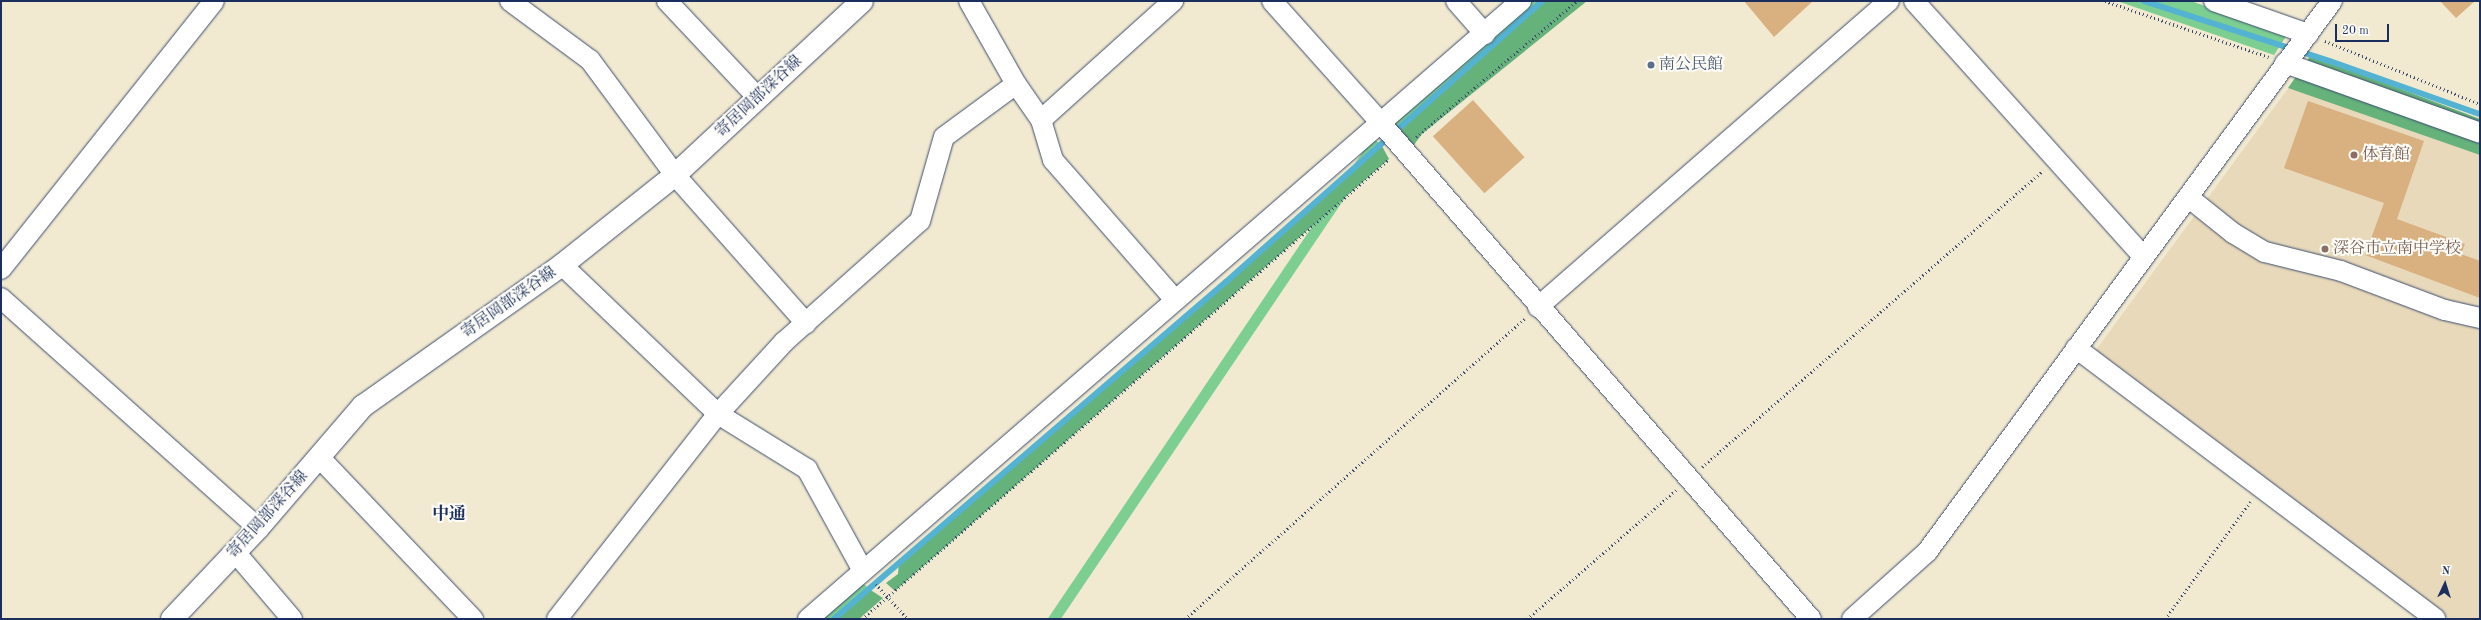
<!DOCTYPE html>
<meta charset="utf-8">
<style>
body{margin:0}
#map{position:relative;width:2481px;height:620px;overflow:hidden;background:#f1ead1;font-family:"Old Standard TT","Noto Serif JP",serif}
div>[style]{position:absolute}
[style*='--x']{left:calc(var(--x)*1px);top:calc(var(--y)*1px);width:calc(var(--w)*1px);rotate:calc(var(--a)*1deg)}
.built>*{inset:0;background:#e8d9ba}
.green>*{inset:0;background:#7dcf91;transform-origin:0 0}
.forest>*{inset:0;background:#66b27b}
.stream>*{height:5.5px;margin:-2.75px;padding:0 2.75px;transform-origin:2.75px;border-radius:2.75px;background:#54b3d2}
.building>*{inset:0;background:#d9b07f;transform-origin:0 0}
.path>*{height:2.5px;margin-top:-1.25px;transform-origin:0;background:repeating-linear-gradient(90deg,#3b4b6f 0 1px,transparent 0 4px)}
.roads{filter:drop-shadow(0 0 1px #3b4b6f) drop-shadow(0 0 1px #3b4b6f)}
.minor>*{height:20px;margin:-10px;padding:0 10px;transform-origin:10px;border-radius:10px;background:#fff}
.major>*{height:22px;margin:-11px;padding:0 11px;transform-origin:11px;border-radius:11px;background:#fff}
.dots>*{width:11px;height:11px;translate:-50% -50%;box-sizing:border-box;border:2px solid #fdfcf7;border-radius:50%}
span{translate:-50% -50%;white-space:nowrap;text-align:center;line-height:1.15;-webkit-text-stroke:4px #fdfcf7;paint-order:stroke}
.service-label{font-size:16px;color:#4e5e75}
.left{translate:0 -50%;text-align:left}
.street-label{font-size:16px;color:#1b2f5e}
.education-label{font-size:16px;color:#785e54}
.neighbourhood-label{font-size:17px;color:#1b2f5e;font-weight:700}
.frame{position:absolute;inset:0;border:2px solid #1b2f5e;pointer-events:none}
.north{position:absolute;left:2425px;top:564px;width:40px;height:40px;-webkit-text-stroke:3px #fdfcf7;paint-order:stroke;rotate:4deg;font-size:11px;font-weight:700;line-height:16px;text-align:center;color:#1b2f5e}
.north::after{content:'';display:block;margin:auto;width:14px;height:18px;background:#1b2f5e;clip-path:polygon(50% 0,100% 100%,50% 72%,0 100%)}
.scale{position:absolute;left:2335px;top:24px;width:54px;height:18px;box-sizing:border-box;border:2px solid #1b2f5e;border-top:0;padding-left:5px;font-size:12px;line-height:14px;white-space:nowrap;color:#1b2f5e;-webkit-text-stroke:3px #fdfcf7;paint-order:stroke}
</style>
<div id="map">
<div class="built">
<i style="clip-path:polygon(2299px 79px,2480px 145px,2480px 619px,2449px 619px,2093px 354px,2287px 90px)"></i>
</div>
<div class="green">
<i style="clip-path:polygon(1529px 1px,1543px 1px,1399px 128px,1391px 119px)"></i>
<i style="clip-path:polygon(2117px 1px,2191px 1px,2287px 35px,2274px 55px)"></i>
<i style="left:1372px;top:138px;width:11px;height:629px;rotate:34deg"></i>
<i style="clip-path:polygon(862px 582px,869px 589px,833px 619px,819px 619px)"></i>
</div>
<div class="forest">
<i style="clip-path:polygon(1543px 1px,1587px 1px,1422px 134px,1413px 146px,1399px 128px)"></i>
<i style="clip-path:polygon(2311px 55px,2480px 119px,2480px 155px,2288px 88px)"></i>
<i style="clip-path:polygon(1381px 144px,1389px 159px,895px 591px,886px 583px,898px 574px,899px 561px,1226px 282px)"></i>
<i style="clip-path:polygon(869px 589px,883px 598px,859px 619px,833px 619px)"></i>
</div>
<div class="stream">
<i style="--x:2144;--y:1;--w:195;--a:17.9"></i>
<i style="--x:2330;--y:61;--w:159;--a:19.5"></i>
<i style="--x:834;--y:619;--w:517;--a:-40.69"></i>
<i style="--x:1226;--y:282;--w:424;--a:-41.6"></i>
</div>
<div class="building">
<i style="clip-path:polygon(1744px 1px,1813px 1px,1774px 37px)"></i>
<i style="clip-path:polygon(2440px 1px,2475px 1px,2456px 18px)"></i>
<i style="left:1473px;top:100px;width:77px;height:54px;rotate:48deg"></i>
<i style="clip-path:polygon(2308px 101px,2424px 141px,2397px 219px,2465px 244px,2461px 254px,2480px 261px,2480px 298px,2365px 255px,2384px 203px,2284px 168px)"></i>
</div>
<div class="path">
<i style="--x:2105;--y:1;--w:173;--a:18.9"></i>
<i style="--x:2325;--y:41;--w:167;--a:22.1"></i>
<i style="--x:1416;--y:137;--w:211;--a:-40.2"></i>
<i style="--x:1702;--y:467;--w:452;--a:-41"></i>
<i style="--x:876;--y:584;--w:47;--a:47.6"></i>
<i style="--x:862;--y:619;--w:700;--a:-41.12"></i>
<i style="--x:1185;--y:619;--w:453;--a:-41.5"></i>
<i style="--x:1527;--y:619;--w:197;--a:-40.9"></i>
<i style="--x:2165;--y:619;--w:145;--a:-54"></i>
</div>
<div class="roads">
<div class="minor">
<i style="--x:510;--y:1;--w:99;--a:36.4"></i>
<i style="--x:590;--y:60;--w:143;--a:53.5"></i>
<i style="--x:675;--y:175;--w:198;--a:48.5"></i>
<i style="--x:667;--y:1;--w:133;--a:46.8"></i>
<i style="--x:969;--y:1;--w:95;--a:60.5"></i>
<i style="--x:1016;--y:84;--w:44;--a:55.2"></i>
<i style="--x:1041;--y:120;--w:42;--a:73.3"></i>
<i style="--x:1053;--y:160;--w:186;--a:48.9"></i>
<i style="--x:1272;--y:1;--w:162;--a:48.2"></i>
<i style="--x:1380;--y:122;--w:658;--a:49.07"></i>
<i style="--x:1456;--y:1;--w:44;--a:48.7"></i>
<i style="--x:1914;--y:1;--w:344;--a:48.1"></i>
<i style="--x:2214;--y:1;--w:100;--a:19.3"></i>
<i style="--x:2285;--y:63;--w:207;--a:19.7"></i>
<i style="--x:1041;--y:120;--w:178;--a:-42"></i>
<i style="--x:2188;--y:197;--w:58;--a:38.7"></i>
<i style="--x:2233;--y:233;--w:37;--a:31"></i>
<i style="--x:2265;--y:252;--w:78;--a:14"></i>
<i style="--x:2341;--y:271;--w:111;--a:20.6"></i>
<i style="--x:2445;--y:310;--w:36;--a:13"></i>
<i style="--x:562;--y:265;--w:216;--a:43.7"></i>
<i style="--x:718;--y:414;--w:105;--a:31.7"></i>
<i style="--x:807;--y:469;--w:116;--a:61.2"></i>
<i style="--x:1;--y:269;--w:342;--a:-51.5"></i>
<i style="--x:1;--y:298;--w:345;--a:41.8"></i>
<i style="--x:1538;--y:307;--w:466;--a:-41.1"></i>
<i style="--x:2076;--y:348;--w:450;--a:37"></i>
<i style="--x:319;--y:457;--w:224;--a:46.5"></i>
<i style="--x:235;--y:552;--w:88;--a:49.6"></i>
<i style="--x:557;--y:619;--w:261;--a:-51.9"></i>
<i style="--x:718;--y:414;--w:98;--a:-47.5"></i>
<i style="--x:784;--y:342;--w:182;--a:-41.7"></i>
<i style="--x:920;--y:221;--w:87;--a:-74.1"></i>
<i style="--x:944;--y:137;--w:89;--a:-36.4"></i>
<i style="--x:808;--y:619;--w:944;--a:-40.92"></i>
<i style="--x:1852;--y:619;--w:101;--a:-41.8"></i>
<i style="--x:1927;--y:552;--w:684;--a:-53.68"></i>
</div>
<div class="major">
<i style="--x:172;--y:619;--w:125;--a:-46.6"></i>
<i style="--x:258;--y:528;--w:161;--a:-49.3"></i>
<i style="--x:363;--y:406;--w:244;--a:-35.3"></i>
<i style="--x:562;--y:265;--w:144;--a:-38.5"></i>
<i style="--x:675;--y:175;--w:255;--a:-42.9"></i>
</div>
</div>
<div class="dots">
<i style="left:1651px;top:65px;background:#5c6f8a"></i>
<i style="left:2354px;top:155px;background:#8d6e63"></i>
<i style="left:2325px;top:249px;background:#8d6e63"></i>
</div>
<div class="service-label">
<span class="left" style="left:1659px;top:65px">南公民館</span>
</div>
<div class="street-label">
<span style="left:759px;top:97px;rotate:-43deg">寄居岡部深谷線</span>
<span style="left:509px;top:303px;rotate:-35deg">寄居岡部深谷線</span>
<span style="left:268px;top:515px;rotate:-48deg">寄居岡部深谷線</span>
</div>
<div class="education-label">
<span class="left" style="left:2362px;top:155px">体育館</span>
<span class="left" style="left:2333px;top:249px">深谷市立南中学校</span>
</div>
<div class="neighbourhood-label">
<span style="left:449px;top:515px">中通</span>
</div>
<div class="frame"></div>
<div class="north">N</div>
<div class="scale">20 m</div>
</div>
